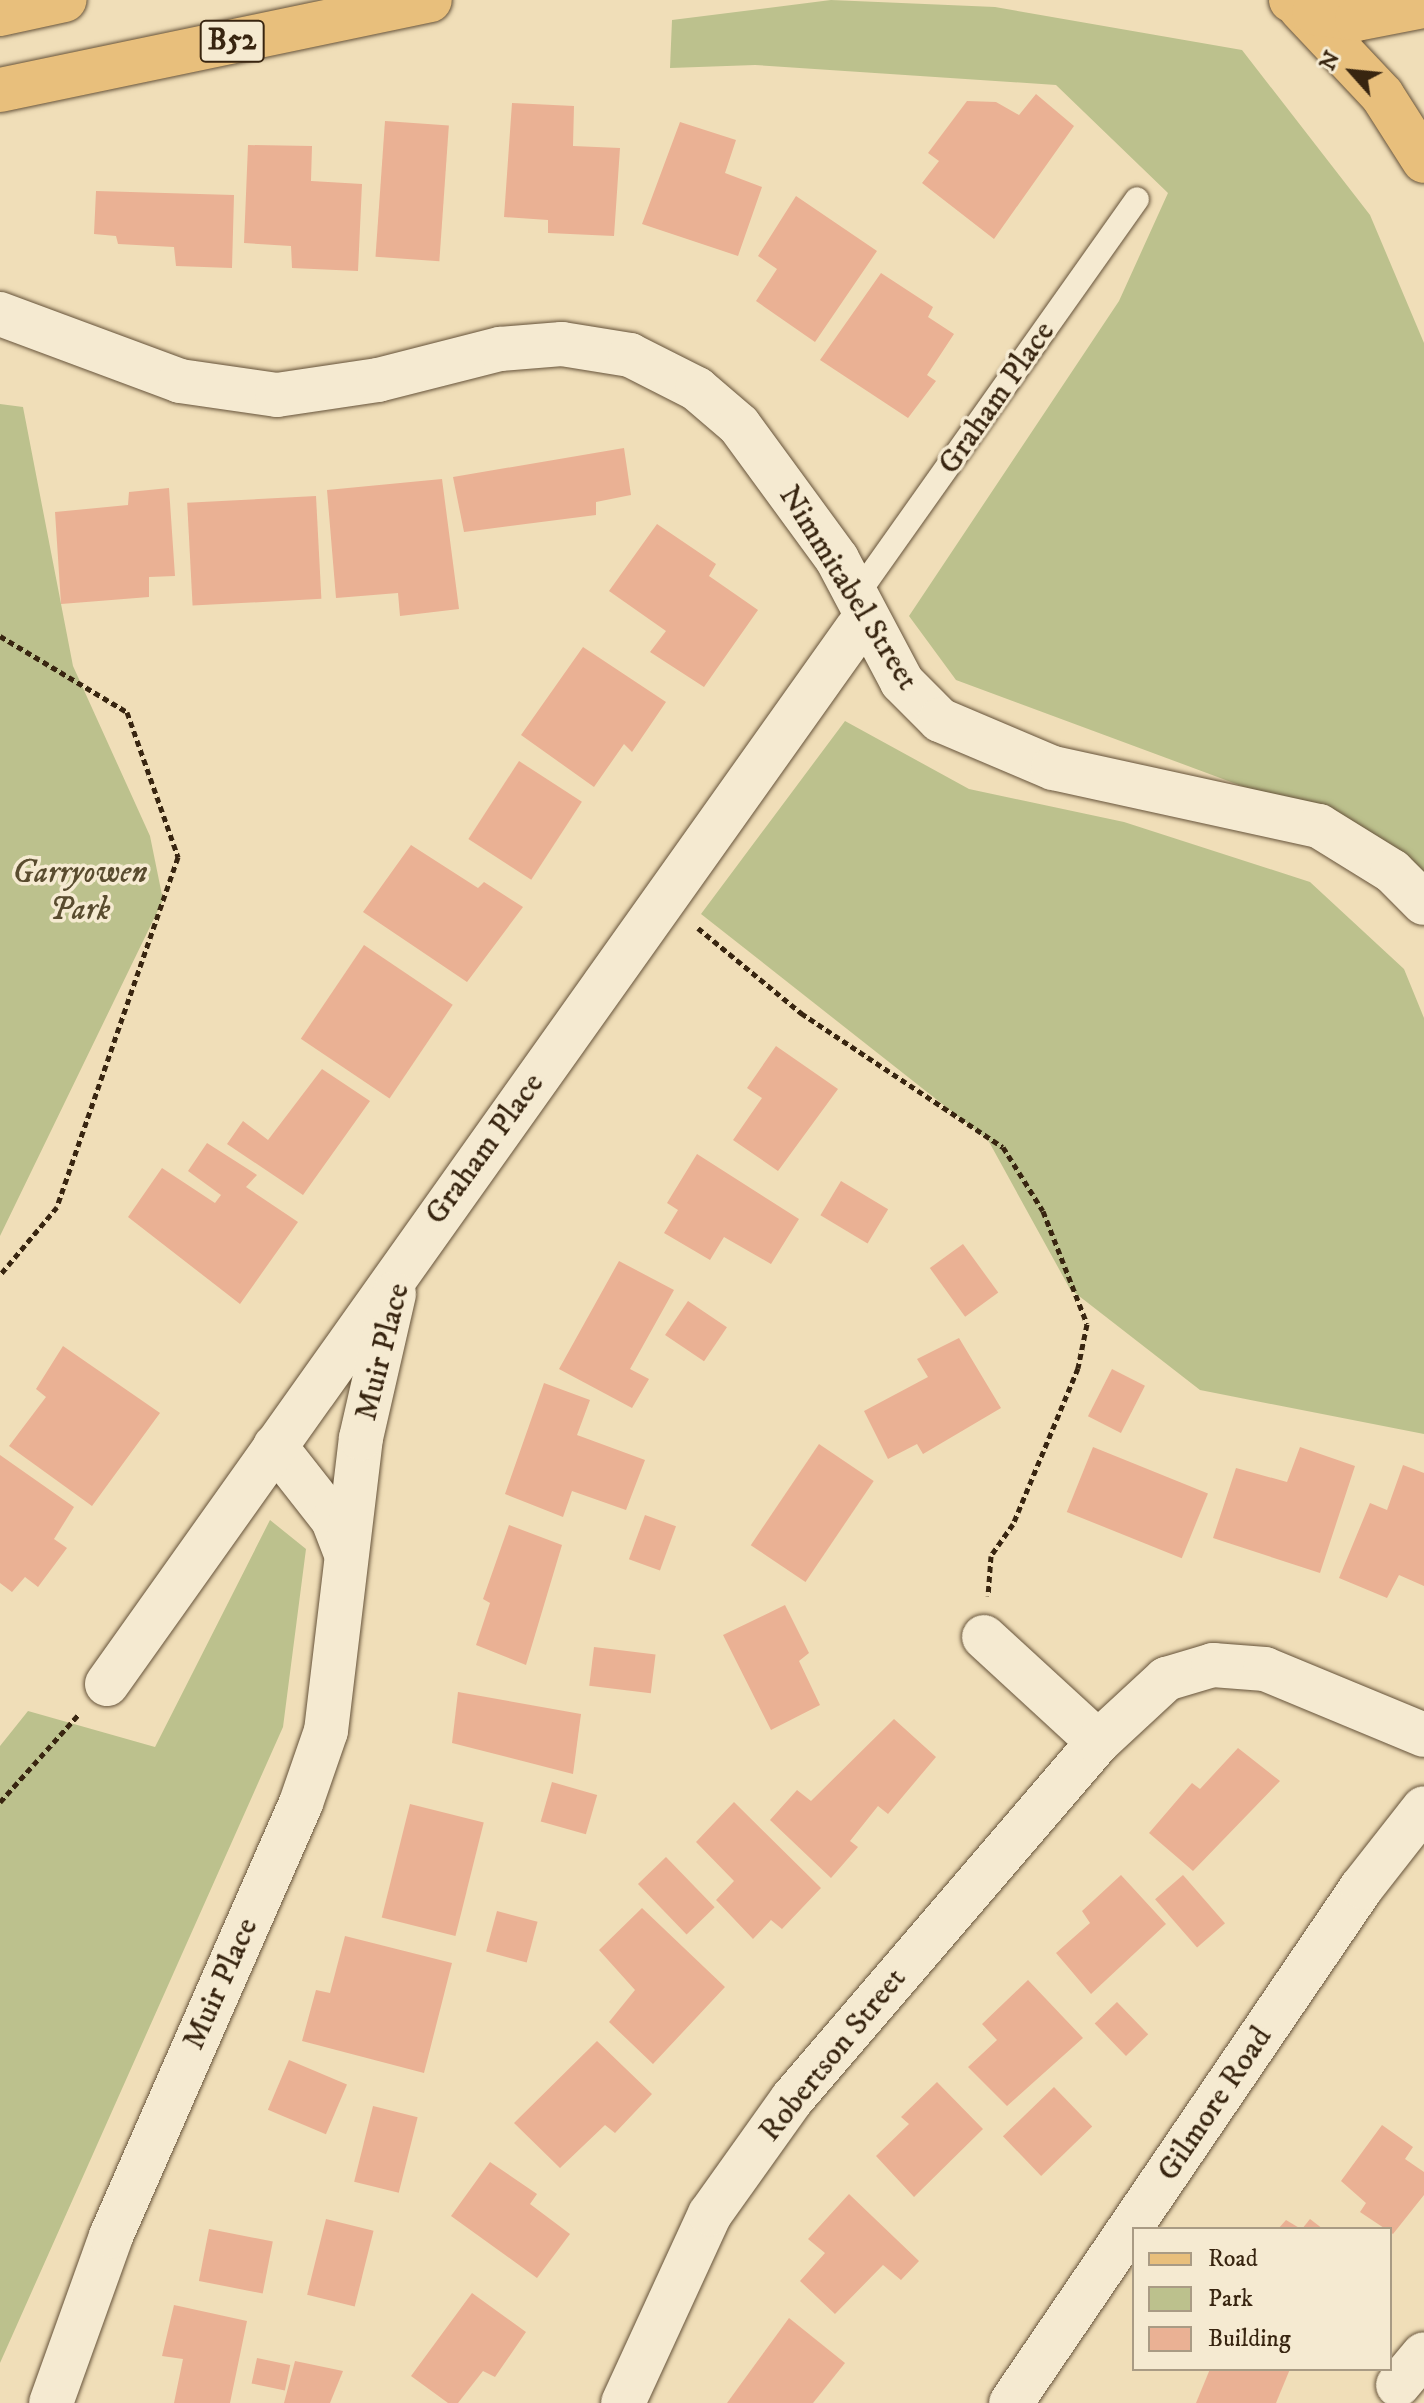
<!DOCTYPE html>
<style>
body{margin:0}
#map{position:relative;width:1424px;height:2403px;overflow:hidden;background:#f0deb8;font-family:"IM FELL DW Pica",serif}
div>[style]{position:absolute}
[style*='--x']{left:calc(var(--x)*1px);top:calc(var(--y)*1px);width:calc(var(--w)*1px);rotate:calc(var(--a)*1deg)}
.green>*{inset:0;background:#bcc18d}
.building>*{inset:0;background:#eab194;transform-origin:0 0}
.path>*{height:5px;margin-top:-2.5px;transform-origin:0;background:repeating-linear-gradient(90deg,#382510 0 6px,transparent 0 10px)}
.roads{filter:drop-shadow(0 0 2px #66533a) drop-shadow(0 0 2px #66533a)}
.service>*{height:24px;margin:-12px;padding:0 12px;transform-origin:12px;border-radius:12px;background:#f5ead1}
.minor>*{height:44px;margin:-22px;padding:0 22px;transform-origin:22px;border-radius:22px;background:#f5ead1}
.tertiary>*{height:44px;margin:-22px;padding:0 22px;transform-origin:22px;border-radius:22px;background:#f5ead1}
.primary>*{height:44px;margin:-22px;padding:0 22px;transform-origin:22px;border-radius:22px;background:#e8bf7c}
.trunk>*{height:44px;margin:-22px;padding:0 22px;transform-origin:22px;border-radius:22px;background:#e8bf7c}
span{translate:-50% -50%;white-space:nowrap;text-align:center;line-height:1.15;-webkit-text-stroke:7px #f5ead1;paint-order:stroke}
.shield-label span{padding:2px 6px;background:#f5ead1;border:2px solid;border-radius:6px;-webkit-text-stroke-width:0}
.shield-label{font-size:30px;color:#382510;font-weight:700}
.street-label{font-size:32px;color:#382510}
.park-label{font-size:32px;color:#594c2f;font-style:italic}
.legend{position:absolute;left:1132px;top:2227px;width:260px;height:144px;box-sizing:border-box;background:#f5ead1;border:2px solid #a99b84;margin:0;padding:10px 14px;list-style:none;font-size:24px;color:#382510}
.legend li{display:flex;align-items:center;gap:16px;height:40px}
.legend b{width:40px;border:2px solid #a99b84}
.north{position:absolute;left:1312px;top:32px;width:80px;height:80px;-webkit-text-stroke:6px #f5ead1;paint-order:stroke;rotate:297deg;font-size:22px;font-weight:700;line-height:32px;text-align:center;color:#382510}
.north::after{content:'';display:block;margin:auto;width:28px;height:36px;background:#382510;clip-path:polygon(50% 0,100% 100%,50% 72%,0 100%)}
</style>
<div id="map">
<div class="green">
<i style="clip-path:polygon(831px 0,995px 7px,1242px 50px,1370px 215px,1424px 343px,1424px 879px,1304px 809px,956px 680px,909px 616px,1119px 301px,1168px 193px,1056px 85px,755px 65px,670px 68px,672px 20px)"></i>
<i style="clip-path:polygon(0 404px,23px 407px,73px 666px,150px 836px,163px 900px,0 1236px)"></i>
<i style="clip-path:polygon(845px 721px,969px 789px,1124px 822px,1310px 882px,1404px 969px,1424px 1018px,1424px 1434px,1200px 1390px,1070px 1289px,988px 1140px,701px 914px)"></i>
<i style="clip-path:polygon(270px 1520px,306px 1549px,283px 1727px,0 2363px,0 1746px,28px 1711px,155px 1747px)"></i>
</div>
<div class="building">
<i style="clip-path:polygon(1036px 94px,1074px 126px,994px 239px,922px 183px,939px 161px,928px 153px,967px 101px,996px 102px,1019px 115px)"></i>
<i style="clip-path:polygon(512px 103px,574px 106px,573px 146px,620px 148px,614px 236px,548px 233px,548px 220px,504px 217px)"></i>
<i style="left:385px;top:121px;width:64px;height:136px;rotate:4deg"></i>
<i style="clip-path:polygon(680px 122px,736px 140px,725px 173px,762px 187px,738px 256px,642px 224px)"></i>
<i style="clip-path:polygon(248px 145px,312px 146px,311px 181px,362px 184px,358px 271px,292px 268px,291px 246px,244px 243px)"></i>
<i style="clip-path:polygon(96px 191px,234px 195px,232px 268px,176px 266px,174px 247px,118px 244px,116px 236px,94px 234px)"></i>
<i style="clip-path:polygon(796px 196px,877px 251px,815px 342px,756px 301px,777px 269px,758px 256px)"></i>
<i style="clip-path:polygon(881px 273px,933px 307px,928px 317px,954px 334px,927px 375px,936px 381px,908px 418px,820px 360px)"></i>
<i style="clip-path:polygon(624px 448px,631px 495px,596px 502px,596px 515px,464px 532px,453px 477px)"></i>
<i style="clip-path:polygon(442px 479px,459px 609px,400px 616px,398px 593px,336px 598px,327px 490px)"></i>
<i style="clip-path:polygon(169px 488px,175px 576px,149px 577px,149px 597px,61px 604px,55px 512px,128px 505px,129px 492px)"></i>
<i style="left:316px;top:496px;width:103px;height:129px;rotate:87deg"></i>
<i style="clip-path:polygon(657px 524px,716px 564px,709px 576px,758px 610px,704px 687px,650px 652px,666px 631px,609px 591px)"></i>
<i style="clip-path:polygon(583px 647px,666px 702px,632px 752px,624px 744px,594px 787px,521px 735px)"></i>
<i style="left:519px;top:761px;width:75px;height:93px;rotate:33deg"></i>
<i style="clip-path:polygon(411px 845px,478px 888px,484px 882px,523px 907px,467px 982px,363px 912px)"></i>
<i style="left:364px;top:945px;width:107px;height:113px;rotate:34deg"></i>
<i style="clip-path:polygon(776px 1046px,838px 1089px,778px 1171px,733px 1140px,762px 1098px,747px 1088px)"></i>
<i style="clip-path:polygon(322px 1069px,370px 1101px,303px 1195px,227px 1144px,243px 1121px,268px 1140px)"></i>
<i style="clip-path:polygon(207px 1143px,257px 1175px,246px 1187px,298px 1222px,240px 1304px,128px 1217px,162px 1168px,215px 1203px,221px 1195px,188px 1171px)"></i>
<i style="clip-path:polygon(697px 1154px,799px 1219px,771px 1264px,724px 1237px,710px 1260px,664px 1233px,678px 1210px,667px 1203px)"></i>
<i style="left:841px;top:1181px;width:55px;height:40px;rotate:31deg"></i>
<i style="left:963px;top:1244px;width:60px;height:41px;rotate:54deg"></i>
<i style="clip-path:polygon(619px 1261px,674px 1290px,630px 1369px,649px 1379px,632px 1408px,559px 1369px)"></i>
<i style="left:688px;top:1301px;width:47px;height:41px;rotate:34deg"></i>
<i style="clip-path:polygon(959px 1338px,1001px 1408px,923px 1454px,917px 1444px,888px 1459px,864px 1411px,928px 1377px,917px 1359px)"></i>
<i style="clip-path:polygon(63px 1346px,160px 1413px,92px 1506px,9px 1446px,46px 1397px,36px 1389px)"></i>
<i style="left:1112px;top:1369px;width:37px;height:53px;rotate:27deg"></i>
<i style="clip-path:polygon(544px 1383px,590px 1400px,577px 1435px,645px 1460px,626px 1510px,572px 1491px,563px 1517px,505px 1494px)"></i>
<i style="left:819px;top:1444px;width:66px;height:122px;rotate:34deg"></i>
<i style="left:1093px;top:1447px;width:124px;height:70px;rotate:22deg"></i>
<i style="clip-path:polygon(1300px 1447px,1355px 1466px,1320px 1573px,1213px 1538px,1236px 1468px,1287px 1482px)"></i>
<i style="clip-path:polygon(0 1455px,74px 1507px,54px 1539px,67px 1548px,38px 1587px,25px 1577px,12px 1592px,0 1583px)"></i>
<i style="clip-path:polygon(1403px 1465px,1424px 1473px,1424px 1586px,1399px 1575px,1387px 1598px,1339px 1578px,1370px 1503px,1387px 1510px)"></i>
<i style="left:645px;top:1515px;width:33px;height:47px;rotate:20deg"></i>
<i style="clip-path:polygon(509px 1525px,562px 1545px,526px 1665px,476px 1645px,490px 1603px,483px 1599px)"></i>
<i style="clip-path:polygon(785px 1605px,809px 1653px,799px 1661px,820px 1705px,771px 1730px,723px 1635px)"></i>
<i style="left:594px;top:1647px;width:62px;height:39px;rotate:7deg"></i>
<i style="clip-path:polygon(458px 1692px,581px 1714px,573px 1774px,452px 1743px)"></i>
<i style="clip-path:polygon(894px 1719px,936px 1757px,888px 1814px,878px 1806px,850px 1841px,858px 1847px,831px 1878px,770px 1820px,797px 1790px,811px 1801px)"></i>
<i style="clip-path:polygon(1238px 1748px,1280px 1781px,1193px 1871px,1149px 1833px,1192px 1783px,1200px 1789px)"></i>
<i style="left:552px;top:1782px;width:47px;height:41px;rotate:16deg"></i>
<i style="clip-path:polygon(734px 1802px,821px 1888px,782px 1929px,771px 1920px,753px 1939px,716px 1900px,734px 1881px,696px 1842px)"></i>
<i style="left:410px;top:1804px;width:76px;height:117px;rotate:14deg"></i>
<i style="left:666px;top:1857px;width:70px;height:39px;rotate:46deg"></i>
<i style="clip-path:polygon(1121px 1875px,1166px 1924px,1091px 1994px,1056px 1953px,1090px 1923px,1082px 1911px)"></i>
<i style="left:1183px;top:1875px;width:64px;height:37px;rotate:49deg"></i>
<i style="clip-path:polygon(642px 1908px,725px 1987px,653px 2064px,609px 2022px,635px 1990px,599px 1950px)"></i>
<i style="left:497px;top:1911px;width:42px;height:42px;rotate:15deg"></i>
<i style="clip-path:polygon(345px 1936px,452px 1963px,424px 2073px,302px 2041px,316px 1990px,330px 1993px)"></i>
<i style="clip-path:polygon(1028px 1980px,1083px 2038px,1007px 2106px,968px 2067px,997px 2040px,982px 2024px)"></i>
<i style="left:1117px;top:2002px;width:45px;height:31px;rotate:46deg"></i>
<i style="clip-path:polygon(597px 2041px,652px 2094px,615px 2133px,605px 2125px,560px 2168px,514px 2123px)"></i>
<i style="left:289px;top:2060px;width:63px;height:54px;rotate:23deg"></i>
<i style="clip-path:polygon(937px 2082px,983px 2129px,914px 2197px,876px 2156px,909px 2124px,901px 2117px)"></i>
<i style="left:1054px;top:2087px;width:55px;height:71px;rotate:46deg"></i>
<i style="left:373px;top:2106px;width:46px;height:78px;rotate:14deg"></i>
<i style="clip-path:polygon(1382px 2125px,1413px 2147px,1405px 2159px,1424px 2172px,1424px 2195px,1393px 2234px,1360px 2212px,1366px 2203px,1341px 2181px)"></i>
<i style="clip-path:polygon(490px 2162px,537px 2194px,530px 2204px,570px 2234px,537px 2278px,451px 2216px)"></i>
<i style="clip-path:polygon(849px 2194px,919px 2261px,901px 2280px,883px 2265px,835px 2314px,800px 2281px,825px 2253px,808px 2239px)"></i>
<i style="left:326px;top:2219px;width:49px;height:78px;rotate:14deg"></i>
<i style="clip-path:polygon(1310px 2219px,1323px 2229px,1302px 2229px)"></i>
<i style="clip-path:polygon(1286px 2220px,1301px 2229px,1278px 2229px)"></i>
<i style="left:209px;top:2229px;width:65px;height:53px;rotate:11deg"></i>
<i style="clip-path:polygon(472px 2293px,526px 2332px,495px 2377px,483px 2371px,458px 2403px,448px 2403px,411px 2376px)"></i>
<i style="clip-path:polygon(174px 2305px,247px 2321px,230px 2403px,174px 2403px,183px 2359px,162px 2356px)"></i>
<i style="clip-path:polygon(789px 2318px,845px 2363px,813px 2403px,727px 2403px)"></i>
<i style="left:257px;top:2358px;width:34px;height:26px;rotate:12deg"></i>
<i style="clip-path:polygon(295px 2361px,343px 2371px,330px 2403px,284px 2403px)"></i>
<i style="clip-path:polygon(1210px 2369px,1290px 2369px,1276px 2403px,1196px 2403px)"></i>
</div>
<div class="path">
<i style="--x:0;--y:636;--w:148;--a:30.9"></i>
<i style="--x:127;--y:712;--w:154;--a:70.6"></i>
<i style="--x:178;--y:857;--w:370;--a:109.1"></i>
<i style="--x:57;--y:1207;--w:89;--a:130"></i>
<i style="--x:698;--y:928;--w:134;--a:39.5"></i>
<i style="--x:801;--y:1013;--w:242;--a:33.6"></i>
<i style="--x:1003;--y:1147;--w:75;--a:58"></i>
<i style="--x:1043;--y:1211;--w:121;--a:68.7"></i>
<i style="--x:1087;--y:1324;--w:45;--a:101.6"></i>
<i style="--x:1078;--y:1368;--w:169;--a:112.6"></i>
<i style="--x:1013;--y:1524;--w:39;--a:125"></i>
<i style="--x:991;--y:1556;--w:40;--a:94.3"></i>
<i style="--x:0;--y:1802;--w:118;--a:-48.1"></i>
</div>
<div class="roads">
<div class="service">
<i style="--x:856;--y:596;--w:486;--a:-54.7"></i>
</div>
<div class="minor">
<i style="--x:0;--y:314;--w:192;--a:20.4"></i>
<i style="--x:180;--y:381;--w:98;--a:8.2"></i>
<i style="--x:277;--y:395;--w:102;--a:-8.4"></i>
<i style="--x:378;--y:380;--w:126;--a:-14.3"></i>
<i style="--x:500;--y:349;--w:62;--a:-4.6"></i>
<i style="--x:562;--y:344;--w:69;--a:9.2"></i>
<i style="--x:630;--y:355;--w:75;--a:26.9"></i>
<i style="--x:697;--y:389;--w:55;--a:40.6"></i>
<i style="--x:739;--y:425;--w:166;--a:53.8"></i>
<i style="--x:837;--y:559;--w:139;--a:62.1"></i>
<i style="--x:902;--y:682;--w:54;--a:45"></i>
<i style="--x:940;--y:720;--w:123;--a:23"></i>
<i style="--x:1053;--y:768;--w:272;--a:12.3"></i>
<i style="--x:1319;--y:826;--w:86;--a:31.7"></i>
<i style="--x:1392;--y:871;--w:45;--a:45"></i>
<i style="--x:275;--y:1446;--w:94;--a:51.9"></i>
<i style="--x:333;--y:1520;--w:36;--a:69"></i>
<i style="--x:984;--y:1637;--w:155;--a:42.6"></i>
<i style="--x:107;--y:1684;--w:1310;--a:-54.6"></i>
<i style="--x:1398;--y:2385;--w:40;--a:-50"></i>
<i style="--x:51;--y:2403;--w:177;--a:-70.2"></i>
<i style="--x:111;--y:2236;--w:473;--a:-66.3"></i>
<i style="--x:301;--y:1803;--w:76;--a:-70.9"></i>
<i style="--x:326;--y:1731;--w:295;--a:-83.2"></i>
<i style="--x:361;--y:1438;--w:148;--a:-77.1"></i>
<i style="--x:623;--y:2403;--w:208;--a:-65.3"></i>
<i style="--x:710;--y:2214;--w:141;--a:-54.5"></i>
<i style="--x:792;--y:2099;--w:470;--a:-49.4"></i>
<i style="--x:1098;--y:1742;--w:93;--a:-42.8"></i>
<i style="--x:1166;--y:1679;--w:49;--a:-16.6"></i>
<i style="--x:1213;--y:1665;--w:52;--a:4.4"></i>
<i style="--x:1265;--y:1669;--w:172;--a:22.5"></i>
</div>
<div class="tertiary">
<i style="--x:1011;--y:2403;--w:624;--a:-55.78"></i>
<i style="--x:1362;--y:1887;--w:100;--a:-51.9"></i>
</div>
<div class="primary">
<i style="--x:1301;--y:9;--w:118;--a:46.7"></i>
<i style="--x:1382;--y:95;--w:78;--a:57.5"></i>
</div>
<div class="trunk">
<i style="--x:1291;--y:0;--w:26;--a:29"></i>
<i style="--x:1314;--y:13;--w:43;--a:7.9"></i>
<i style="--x:1357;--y:19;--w:68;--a:-11"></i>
<i style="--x:0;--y:14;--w:66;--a:-12.3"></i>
<i style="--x:0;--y:90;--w:439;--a:-11.8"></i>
</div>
</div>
<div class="shield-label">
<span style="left:232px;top:41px">B52</span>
</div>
<div class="street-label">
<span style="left:997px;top:398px;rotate:-55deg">Graham Place</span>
<span style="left:848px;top:588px;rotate:58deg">Nimmitabel Street</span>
<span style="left:485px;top:1149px;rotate:-54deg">Graham Place</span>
<span style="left:383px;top:1352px;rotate:-76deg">Muir Place</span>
<span style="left:221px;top:1984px;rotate:-66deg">Muir Place</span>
<span style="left:833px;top:2055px;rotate:-51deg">Robertson Street</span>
<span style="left:1215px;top:2104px;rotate:-56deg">Gilmore Road</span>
</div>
<div class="park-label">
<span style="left:80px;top:892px">Garryowen<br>Park</span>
</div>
<ul class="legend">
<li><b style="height:10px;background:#e8bf7c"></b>Road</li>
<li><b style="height:22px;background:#bcc18d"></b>Park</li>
<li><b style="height:22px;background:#eab194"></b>Building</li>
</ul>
<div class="north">N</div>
</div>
